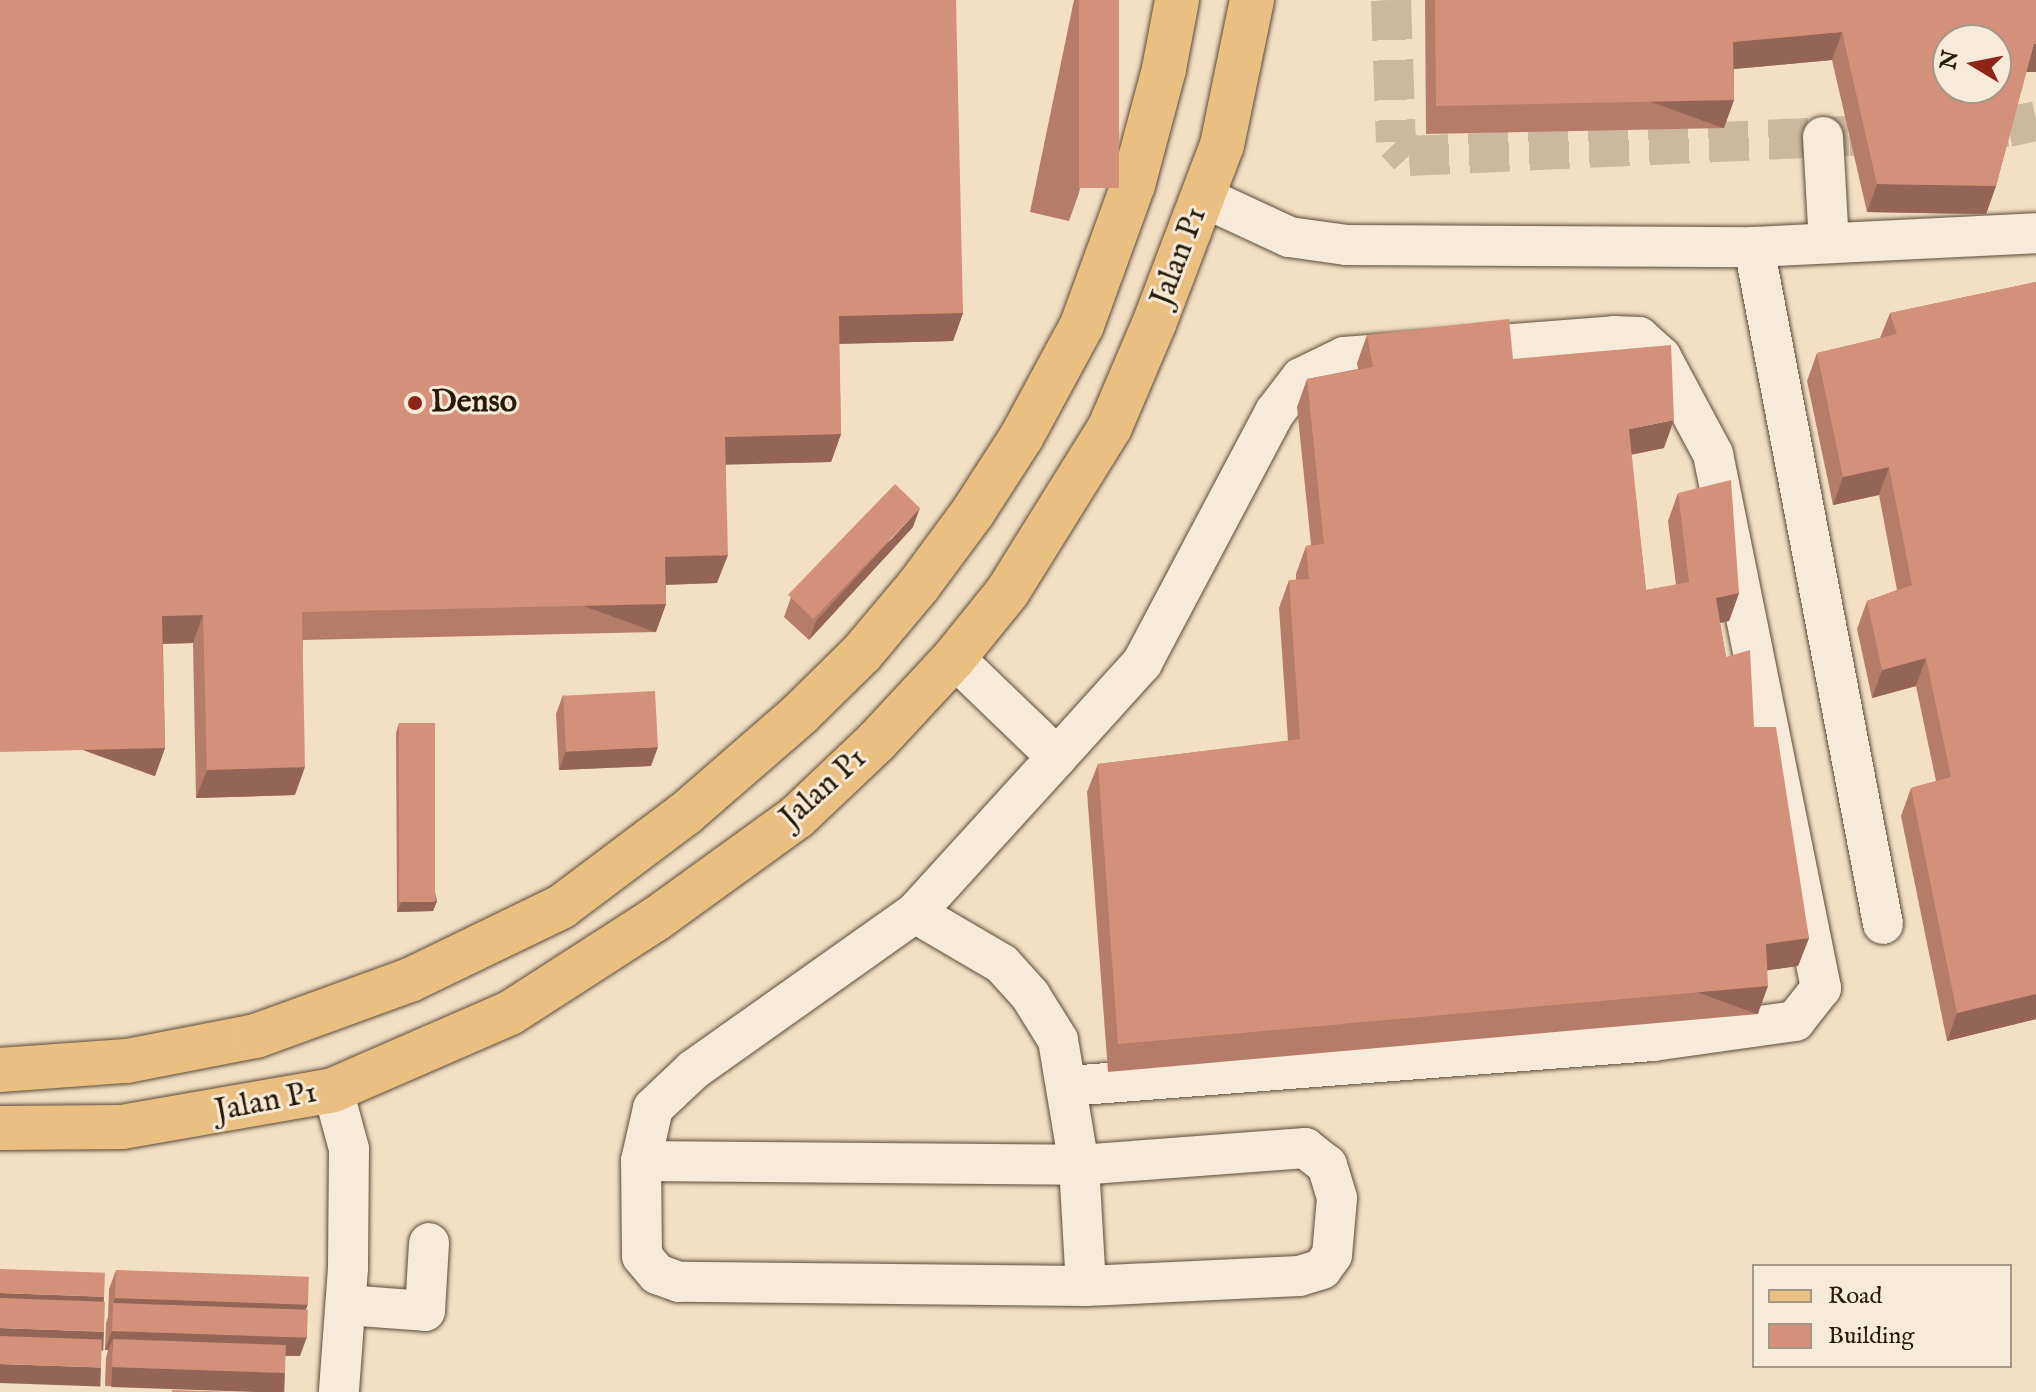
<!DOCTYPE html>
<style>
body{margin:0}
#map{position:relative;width:2036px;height:1392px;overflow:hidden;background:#f3dfc4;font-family:"IM FELL English",serif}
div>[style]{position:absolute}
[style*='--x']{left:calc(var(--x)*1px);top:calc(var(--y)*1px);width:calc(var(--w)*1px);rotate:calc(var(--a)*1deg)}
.minor-tunnel>*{height:40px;margin-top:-20px;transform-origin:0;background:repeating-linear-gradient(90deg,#cbb89e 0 40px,transparent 0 60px)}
.roads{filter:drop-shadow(0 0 2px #5c4b37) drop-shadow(0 0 2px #5c4b37)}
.minor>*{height:40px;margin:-20px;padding:0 20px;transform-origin:20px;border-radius:20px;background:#f7ead9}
.major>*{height:44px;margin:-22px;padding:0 22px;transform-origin:22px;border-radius:22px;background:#eac082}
.wall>*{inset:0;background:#b57c6a}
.shaded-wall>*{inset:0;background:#946556;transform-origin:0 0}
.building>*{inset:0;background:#d3907b;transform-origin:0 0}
.dots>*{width:22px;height:22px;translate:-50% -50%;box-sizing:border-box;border:4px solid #f7ead9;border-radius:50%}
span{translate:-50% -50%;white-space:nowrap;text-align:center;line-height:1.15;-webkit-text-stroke:6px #f7ead9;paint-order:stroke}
.street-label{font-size:32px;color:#291a08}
.poi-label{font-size:32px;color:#291a08;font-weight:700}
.left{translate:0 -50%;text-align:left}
.legend{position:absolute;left:1752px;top:1264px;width:260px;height:104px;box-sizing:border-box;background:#f7ead9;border:2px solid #a59785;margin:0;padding:10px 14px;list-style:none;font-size:24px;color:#291a08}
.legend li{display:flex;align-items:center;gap:16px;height:40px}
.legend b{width:40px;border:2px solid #a59785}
.north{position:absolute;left:1932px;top:24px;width:80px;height:80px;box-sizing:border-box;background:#f7ead9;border:2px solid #a59785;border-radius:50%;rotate:280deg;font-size:22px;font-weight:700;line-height:32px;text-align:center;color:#291a08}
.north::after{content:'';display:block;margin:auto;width:28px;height:36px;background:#8f2418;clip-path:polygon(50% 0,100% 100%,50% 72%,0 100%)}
</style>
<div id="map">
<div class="minor-tunnel">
<i style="--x:1391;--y:0;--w:142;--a:88"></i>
<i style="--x:1396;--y:142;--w:19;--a:47"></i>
<i style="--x:1409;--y:156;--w:440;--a:-2.6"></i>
<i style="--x:1849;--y:136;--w:159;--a:-3.2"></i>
<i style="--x:2008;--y:127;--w:29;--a:-12"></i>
</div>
<div class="roads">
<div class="minor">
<i style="--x:1823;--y:137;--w:106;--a:86.8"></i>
<i style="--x:1203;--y:197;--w:95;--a:24.9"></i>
<i style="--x:1289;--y:237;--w:59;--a:7.9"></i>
<i style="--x:1347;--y:245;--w:407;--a:0.3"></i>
<i style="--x:1754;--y:247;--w:282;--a:-2.8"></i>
<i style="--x:1754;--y:247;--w:689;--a:79.21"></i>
<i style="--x:1057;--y:757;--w:127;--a:-47.9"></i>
<i style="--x:1142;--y:663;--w:284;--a:-62.1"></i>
<i style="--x:1275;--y:412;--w:43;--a:-52.6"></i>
<i style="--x:1301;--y:378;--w:48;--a:-26"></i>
<i style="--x:1344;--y:357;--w:271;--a:-4.4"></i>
<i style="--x:1614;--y:336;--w:25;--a:2"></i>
<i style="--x:1639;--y:337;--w:30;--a:42"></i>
<i style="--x:1661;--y:357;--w:110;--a:61.8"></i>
<i style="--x:1713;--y:454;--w:545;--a:78.57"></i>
<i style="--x:1821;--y:988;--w:42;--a:128.2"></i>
<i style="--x:1795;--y:1021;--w:143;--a:172"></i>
<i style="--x:1653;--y:1041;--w:587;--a:175.6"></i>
<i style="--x:915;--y:913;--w:101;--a:30.4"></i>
<i style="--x:1002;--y:964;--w:42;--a:47.9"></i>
<i style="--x:1030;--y:995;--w:53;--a:58.1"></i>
<i style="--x:1058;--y:1040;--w:127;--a:80.5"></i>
<i style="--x:1079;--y:1165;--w:121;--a:86.7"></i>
<i style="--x:333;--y:1090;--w:61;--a:74.8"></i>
<i style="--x:349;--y:1149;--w:119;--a:90.5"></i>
<i style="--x:348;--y:1268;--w:124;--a:94.2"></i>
<i style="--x:641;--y:1161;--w:438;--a:0.5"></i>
<i style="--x:1079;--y:1165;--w:227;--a:-4.3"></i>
<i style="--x:1305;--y:1148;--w:28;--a:38"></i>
<i style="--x:1327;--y:1165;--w:34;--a:73"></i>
<i style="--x:1337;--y:1198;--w:57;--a:95"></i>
<i style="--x:1332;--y:1255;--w:17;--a:126"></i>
<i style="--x:1322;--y:1269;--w:24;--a:163"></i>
<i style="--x:1299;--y:1276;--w:213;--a:177.3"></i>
<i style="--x:1086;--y:1286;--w:407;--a:-179.4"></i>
<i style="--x:679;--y:1282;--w:23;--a:-160"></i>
<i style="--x:657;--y:1274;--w:23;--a:-130"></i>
<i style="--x:642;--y:1256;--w:95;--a:-90.6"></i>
<i style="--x:641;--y:1161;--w:54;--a:-77.2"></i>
<i style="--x:653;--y:1108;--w:55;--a:-43.5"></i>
<i style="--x:693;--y:1070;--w:272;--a:-35.3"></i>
<i style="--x:915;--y:913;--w:211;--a:-47.7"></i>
<i style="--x:1057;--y:757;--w:143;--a:-136.1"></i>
<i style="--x:346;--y:1305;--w:79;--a:4.3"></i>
<i style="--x:425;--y:1311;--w:68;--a:-86.6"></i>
</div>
<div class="major">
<i style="--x:0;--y:1070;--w:127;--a:-4.1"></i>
<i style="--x:127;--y:1061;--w:131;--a:-11"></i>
<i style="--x:256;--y:1036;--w:164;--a:-20"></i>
<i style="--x:410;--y:980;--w:168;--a:-25.8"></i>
<i style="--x:561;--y:907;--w:155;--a:-36.9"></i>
<i style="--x:685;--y:814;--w:152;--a:-41"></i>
<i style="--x:800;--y:714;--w:87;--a:-44.5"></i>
<i style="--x:862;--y:653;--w:89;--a:-50"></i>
<i style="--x:919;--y:585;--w:91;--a:-53.5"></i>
<i style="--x:973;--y:512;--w:90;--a:-57.2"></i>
<i style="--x:1022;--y:436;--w:126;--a:-61.6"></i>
<i style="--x:1082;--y:325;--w:149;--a:-70"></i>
<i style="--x:1133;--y:185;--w:120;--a:-75"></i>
<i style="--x:1164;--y:69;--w:70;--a:-79.3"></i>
<i style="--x:0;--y:1128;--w:122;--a:-0.5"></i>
<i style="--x:122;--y:1127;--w:214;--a:-9.9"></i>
<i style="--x:333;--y:1090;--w:193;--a:-23.5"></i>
<i style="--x:510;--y:1013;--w:174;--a:-32.8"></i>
<i style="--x:656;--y:919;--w:174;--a:-35.9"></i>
<i style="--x:797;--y:817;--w:110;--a:-43.5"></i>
<i style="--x:877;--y:741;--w:113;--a:-47.1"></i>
<i style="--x:954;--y:658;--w:86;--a:-51.1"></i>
<i style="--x:1008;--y:591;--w:193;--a:-58.1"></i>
<i style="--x:1110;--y:427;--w:112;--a:-66.9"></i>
<i style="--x:1154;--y:324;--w:191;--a:-69.2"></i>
<i style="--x:1222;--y:145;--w:148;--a:-78.3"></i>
</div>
</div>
<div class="wall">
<i style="clip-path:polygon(0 0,963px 313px,953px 341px,839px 344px,841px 434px,831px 462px,726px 464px,717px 583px,666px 585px,666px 604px,656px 632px,303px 640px,295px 795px,196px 798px,193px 643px,163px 644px,165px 748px,155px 776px)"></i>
<i style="clip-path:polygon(1074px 0,1119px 0,1079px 193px,1069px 221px,1030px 212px)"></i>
<i style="clip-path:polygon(1425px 0,2036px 0,2036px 72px,2026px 72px,1996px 186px,1986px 214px,1867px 212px,1832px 60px,1734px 69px,1734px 100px,1724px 128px,1426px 134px)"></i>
<i style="clip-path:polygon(2036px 282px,2036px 1019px,1947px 1041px,1901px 816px,1911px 788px,1936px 781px,1916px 686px,1872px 698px,1857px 629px,1867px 601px,1897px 590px,1879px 495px,1833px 505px,1807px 381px,1817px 353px,1880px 338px,1890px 313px)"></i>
<i style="clip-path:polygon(1367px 335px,1513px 359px,1664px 448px,1631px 455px,1646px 590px,1676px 585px,1668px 521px,1678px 493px,1739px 593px,1729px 621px,1720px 623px,1726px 657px,1754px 727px,1809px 938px,1798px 966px,1767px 970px,1758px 1014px,1108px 1072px,1087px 792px,1098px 764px,1288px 741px,1279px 608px,1289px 580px,1296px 580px,1296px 574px,1306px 546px,1311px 545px,1297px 407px,1307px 379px,1358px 369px,1357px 363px)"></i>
<i style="clip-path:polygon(913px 527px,809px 640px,784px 617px,791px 597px)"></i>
<i style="clip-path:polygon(563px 695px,651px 766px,559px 770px,556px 714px)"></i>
<i style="clip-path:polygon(399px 723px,437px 901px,433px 911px,397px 912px,396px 733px)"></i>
<i style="clip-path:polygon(116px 1270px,306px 1309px,300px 1356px,285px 1356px,285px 1372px,278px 1391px,105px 1386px,106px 1358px,108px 1350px,105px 1350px,106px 1323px,108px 1317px,109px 1289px)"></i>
</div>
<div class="shaded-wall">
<i style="clip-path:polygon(1842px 32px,1832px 60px,1723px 70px,1733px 42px)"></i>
<i style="clip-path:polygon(2034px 44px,2036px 44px,2036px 72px,2024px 72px)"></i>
<i style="left:1734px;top:100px;width:30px;height:298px;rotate:110deg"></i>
<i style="clip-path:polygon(1877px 184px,1996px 186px,1986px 214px,1867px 212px)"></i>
<i style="clip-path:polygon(963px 313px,953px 341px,828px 344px,839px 316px)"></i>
<i style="clip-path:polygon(1674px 420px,1664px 448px,1618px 457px,1629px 429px)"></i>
<i style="clip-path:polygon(841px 434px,831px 462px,715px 465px,725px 437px)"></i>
<i style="clip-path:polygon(1889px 467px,1879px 495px,1833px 505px,1843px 477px)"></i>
<i style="clip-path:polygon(920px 508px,913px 527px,809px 640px,816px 621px)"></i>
<i style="clip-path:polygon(728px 555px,717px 583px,655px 585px,665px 557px)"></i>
<i style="clip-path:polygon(1739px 593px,1729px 621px,1706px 626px,1716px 598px)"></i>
<i style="left:666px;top:604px;width:30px;height:364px;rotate:110deg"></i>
<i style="clip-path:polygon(203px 615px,193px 643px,152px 644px,162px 616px)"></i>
<i style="clip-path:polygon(1926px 658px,1916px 686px,1872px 698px,1882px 670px)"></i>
<i style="clip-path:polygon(658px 747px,651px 766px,559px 770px,566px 751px)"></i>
<i style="left:165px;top:748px;width:30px;height:165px;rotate:110deg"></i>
<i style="clip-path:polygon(305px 767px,295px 795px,196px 798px,207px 770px)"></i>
<i style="clip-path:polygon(437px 901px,433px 911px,397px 912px,401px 902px)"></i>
<i style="clip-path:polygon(1809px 938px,1798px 966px,1756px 972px,1766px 944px)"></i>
<i style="left:1768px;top:986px;width:30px;height:653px;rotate:110deg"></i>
<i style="clip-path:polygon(2036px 994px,2036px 1019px,1947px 1041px,1957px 1013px)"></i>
<i style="left:0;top:1293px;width:104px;height:19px;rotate:2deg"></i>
<i style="clip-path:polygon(115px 1298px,308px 1304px,301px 1323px,113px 1303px,108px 1317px)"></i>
<i style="left:0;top:1328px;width:104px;height:19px;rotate:2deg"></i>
<i style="clip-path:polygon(112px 1331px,307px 1337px,300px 1356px,112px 1350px,113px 1339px,108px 1350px,105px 1350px)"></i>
<i style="left:0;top:1364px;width:101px;height:19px;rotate:2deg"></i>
<i style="left:112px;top:1367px;width:173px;height:20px;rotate:2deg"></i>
</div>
<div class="building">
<i style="clip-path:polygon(0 0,956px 0,963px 313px,839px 316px,841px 434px,725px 437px,728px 555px,665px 557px,666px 604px,302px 612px,305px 767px,207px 770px,203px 615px,162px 616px,165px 748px,0 752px)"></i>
<i style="left:1079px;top:0;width:40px;height:188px"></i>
<i style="clip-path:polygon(evenodd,1435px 0,2036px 0,2036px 44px,2034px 44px,1996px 186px,1877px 184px,1842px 32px,1733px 42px,1734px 100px,1436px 106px,1435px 0,1948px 40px,1996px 40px,1996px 88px,1948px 88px,1948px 40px)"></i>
<i style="clip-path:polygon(2036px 282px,2036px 994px,1957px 1013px,1911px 788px,1951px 777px,1926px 658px,1882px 670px,1867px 601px,1912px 585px,1889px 467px,1843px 477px,1817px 353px,1897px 334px,1890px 313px)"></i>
<i style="clip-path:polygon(1509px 319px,1513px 359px,1671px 345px,1674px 420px,1629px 429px,1646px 590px,1689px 582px,1678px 493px,1731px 480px,1739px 593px,1716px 598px,1726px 657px,1750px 650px,1754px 727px,1776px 727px,1809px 938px,1766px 944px,1768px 986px,1118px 1044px,1098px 764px,1300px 739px,1289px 580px,1309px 579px,1306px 546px,1324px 544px,1307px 379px,1373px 367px,1367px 335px)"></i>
<i style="left:895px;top:484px;width:35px;height:154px;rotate:44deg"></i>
<i style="left:655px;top:691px;width:56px;height:92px;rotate:87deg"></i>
<i style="left:399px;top:723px;width:36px;height:179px"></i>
<i style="left:0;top:1269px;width:105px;height:24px;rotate:2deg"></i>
<i style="left:116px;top:1270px;width:193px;height:28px;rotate:2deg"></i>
<i style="left:0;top:1298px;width:105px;height:30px;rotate:2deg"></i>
<i style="left:113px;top:1303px;width:195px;height:28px;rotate:2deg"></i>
<i style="left:0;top:1336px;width:102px;height:28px;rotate:2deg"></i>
<i style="left:113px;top:1339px;width:173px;height:28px;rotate:2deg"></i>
<i style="clip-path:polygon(172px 1390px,237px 1392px,172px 1392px)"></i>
</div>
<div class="dots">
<i style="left:415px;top:403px;background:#8f2418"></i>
</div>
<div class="street-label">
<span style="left:1180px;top:257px;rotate:-69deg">Jalan P1</span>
<span style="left:824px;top:789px;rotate:-42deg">Jalan P1</span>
<span style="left:266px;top:1103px;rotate:-11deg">Jalan P1</span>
</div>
<div class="poi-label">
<span class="left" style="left:431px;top:403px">Denso</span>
</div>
<ul class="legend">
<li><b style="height:10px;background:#eac082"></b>Road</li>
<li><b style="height:22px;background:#d3907b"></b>Building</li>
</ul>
<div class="north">N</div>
</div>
